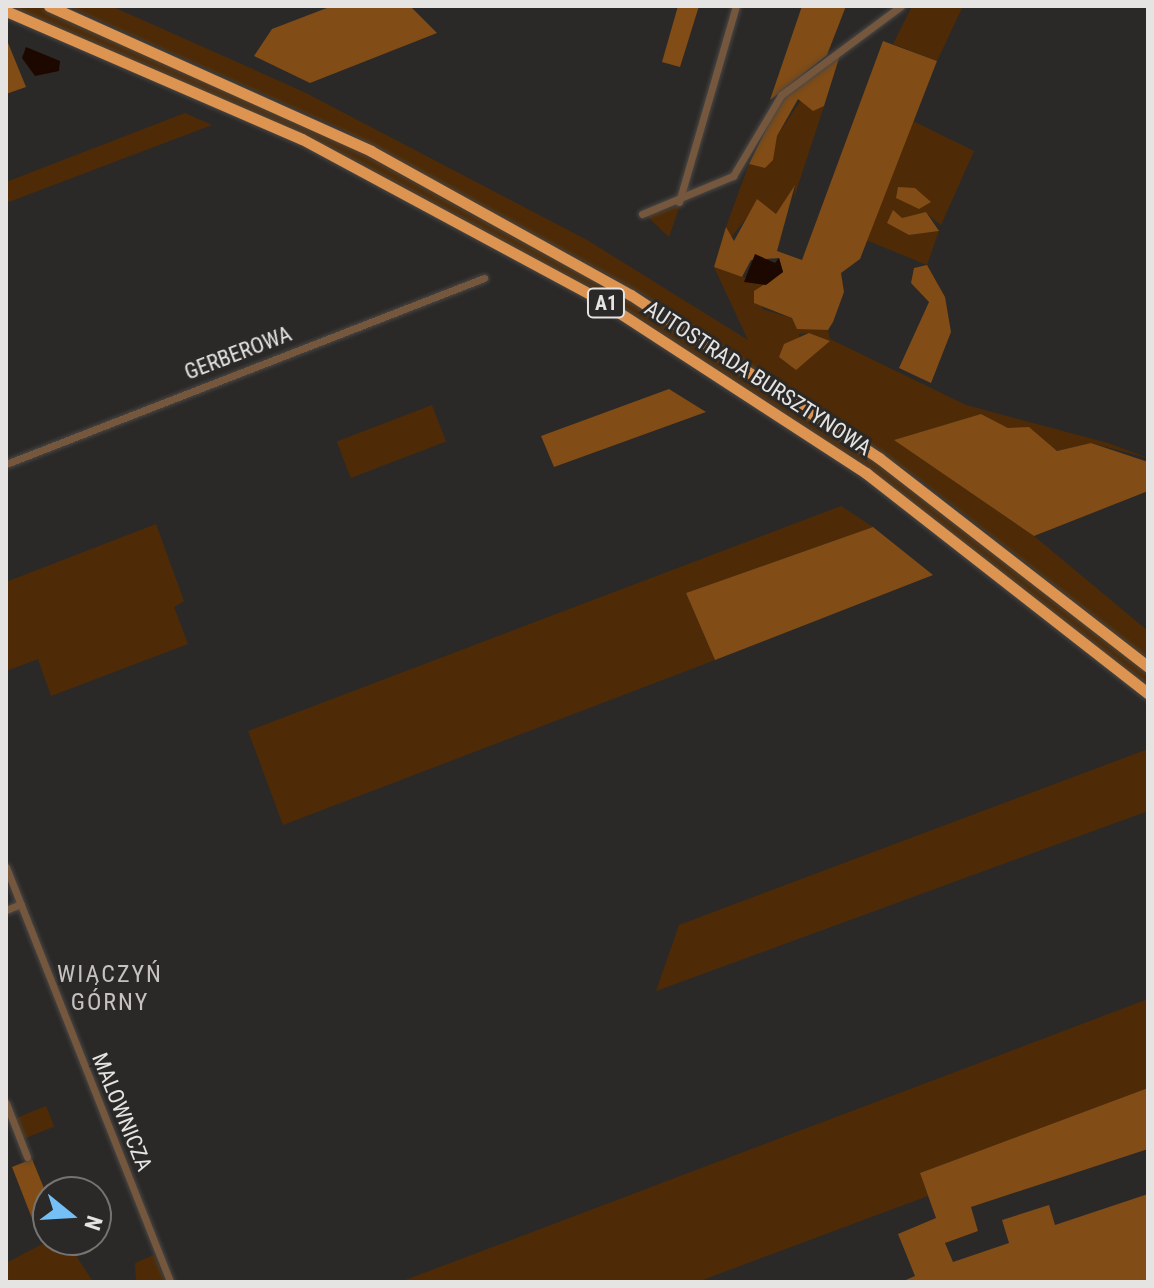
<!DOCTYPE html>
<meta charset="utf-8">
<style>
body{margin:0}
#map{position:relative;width:1154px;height:1288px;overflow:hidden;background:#2b2927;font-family:"Roboto Condensed",sans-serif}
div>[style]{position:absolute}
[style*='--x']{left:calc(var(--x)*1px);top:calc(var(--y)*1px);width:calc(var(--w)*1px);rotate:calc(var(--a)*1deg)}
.green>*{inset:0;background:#4e2b06;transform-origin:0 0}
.forest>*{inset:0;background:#814c16}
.water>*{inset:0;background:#1d0800}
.roads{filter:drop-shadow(0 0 2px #494745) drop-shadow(0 0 2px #494745)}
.minor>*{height:7px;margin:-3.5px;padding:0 3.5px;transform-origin:3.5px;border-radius:3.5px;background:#75573e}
.highway>*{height:11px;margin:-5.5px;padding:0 5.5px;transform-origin:5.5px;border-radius:5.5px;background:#de9451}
span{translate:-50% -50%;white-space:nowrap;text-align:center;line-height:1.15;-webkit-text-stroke:6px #2b2927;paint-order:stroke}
.shield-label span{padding:2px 6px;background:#2b2927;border:2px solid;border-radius:6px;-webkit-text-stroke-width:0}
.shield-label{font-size:20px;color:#e5e4e3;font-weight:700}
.street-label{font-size:22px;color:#e5e4e3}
.neighbourhood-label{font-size:24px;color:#c5c2c0;letter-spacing:2px}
.frame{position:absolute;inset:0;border:8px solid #e5e4e3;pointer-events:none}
.north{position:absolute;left:32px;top:1176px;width:80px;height:80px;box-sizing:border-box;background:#2b2927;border:2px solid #757472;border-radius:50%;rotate:108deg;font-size:22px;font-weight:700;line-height:32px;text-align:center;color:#e5e4e3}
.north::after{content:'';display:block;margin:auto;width:28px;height:36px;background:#74c0f6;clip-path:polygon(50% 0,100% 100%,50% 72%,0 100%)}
</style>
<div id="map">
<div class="green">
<i style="clip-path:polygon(6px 6px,37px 6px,335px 138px,660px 318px,900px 478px,1123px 652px,1148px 673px,1148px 688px,893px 487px,586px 286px,331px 148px)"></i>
<i style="clip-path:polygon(evenodd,67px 6px,111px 6px,304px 92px,587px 240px,748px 340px,714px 267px,766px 285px,762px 309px,792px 318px,797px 328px,828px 330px,830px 339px,966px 405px,1108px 443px,1148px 458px,1091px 443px,1057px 451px,1029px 428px,1008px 428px,981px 414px,895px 440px,1034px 536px,1148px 631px,1148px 659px,923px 482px,655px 301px,343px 130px,67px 6px,809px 333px,829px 341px,803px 360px,799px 334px,809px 333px)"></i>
<i style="clip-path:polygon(912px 6px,963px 6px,937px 61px,893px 44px)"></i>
<i style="clip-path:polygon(803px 97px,810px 108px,824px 106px,794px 198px,795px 186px,776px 215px,755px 207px,729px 240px,726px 227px,749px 164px,765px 168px,772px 160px,777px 136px)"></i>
<i style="clip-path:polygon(185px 113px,212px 125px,6px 203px,6px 182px)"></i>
<i style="clip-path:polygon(911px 120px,974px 151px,941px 225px,926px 213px,902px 218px,899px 229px,909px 235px,939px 231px,927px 265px,866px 240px)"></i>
<i style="clip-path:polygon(680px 205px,669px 237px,647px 216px)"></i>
<i style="left:432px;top:405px;width:39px;height:102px;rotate:69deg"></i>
<i style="clip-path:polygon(841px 506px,873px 527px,686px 593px,715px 660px,283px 825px,248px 731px)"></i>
<i style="clip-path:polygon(156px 524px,184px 601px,174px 607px,188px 644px,51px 696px,38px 659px,6px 671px,6px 582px)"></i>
<i style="clip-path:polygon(1148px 749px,1148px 811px,656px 991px,679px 925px)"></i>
<i style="clip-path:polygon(1148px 999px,1148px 1088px,920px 1173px,928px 1196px,697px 1282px,400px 1282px)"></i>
<i style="left:46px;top:1106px;width:22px;height:34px;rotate:68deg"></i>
<i style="clip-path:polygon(50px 1240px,66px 1240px,93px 1282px,6px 1282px,6px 1263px)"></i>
<i style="clip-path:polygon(154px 1255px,165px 1282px,136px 1282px,135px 1263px)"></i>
</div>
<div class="forest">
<i style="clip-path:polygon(332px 6px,410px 6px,437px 33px,310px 83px,254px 56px,272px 29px)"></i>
<i style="clip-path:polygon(678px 6px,699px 6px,680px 67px,662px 62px)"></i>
<i style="clip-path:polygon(802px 6px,846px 6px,827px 55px,770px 100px)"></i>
<i style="clip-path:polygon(6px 38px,26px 87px,6px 94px)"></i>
<i style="clip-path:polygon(883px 41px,937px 61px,860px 259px,841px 273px,844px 292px,833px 322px,828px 330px,797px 329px,792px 318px,754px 303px,754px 291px,783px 272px,779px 258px,751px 260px,742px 277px,714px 267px,726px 227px,734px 241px,757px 199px,776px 214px,795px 185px,777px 251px,802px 260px)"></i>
<i style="clip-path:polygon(840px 55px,824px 106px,813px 111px,798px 99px,777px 136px,773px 160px,765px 168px,749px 164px,782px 97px)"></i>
<i style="clip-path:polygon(898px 187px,915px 188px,931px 202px,919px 209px,896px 198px)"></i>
<i style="clip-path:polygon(893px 210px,902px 218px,926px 212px,939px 231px,909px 235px,887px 223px)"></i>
<i style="clip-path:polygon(927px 265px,945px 297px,951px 332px,931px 383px,899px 368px,929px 302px,911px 283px,914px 268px)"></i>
<i style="clip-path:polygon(809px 333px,830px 341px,796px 370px,779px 357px,784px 344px)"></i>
<i style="clip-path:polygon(669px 389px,706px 412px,554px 467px,541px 436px)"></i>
<i style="clip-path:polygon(981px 414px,1008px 428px,1029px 427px,1057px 451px,1091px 443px,1148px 462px,1148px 491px,1034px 536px,894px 440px)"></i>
<i style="clip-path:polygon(873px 527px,933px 575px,715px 660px,686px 593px)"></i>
<i style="clip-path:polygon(1148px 1088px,1148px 1149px,971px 1207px,978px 1231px,945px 1243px,953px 1262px,1009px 1243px,1002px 1220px,1049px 1205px,1055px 1225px,1148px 1194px,1148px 1281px,901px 1282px,915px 1276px,898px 1234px,936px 1218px,920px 1173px)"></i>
<i style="clip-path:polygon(32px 1159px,48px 1198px,48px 1221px,35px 1226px,12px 1167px)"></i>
</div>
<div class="water">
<i style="clip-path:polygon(26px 47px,60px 61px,59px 71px,35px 76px,22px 58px)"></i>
<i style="clip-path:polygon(755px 254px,775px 263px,779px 258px,783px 272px,766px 285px,744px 282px)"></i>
</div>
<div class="roads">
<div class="minor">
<i style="--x:679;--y:202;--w:204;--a:-73.8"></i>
<i style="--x:642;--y:214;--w:99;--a:-22.7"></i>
<i style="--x:733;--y:176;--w:94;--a:-59.3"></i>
<i style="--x:781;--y:95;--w:149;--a:-36.6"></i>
<i style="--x:6;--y:464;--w:513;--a:-21.26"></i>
<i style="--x:6;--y:867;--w:446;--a:68.4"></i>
<i style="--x:6;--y:910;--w:16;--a:-22"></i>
<i style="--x:6;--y:1103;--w:58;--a:68.7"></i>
</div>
<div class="highway">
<i style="--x:49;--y:6;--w:353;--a:24.2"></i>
<i style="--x:371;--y:151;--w:297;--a:29"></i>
<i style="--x:631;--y:295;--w:297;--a:33.3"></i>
<i style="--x:879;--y:458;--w:341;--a:37.8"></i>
<i style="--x:6;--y:11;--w:322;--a:23.4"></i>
<i style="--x:302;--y:139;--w:329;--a:28.3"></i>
<i style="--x:592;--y:295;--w:327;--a:33"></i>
<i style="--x:866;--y:473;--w:358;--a:38"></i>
</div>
</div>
<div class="shield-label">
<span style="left:606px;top:303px">A1</span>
</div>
<div class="street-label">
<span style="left:238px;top:353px;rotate:-21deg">GERBEROWA</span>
<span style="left:758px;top:378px;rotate:33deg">AUTOSTRADA BURSZTYNOWA</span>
<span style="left:122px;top:1112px;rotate:68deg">MALOWNICZA</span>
</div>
<div class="neighbourhood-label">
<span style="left:110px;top:989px">WIĄCZYŃ<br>GÓRNY</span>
</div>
<div class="frame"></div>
<div class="north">N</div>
</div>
